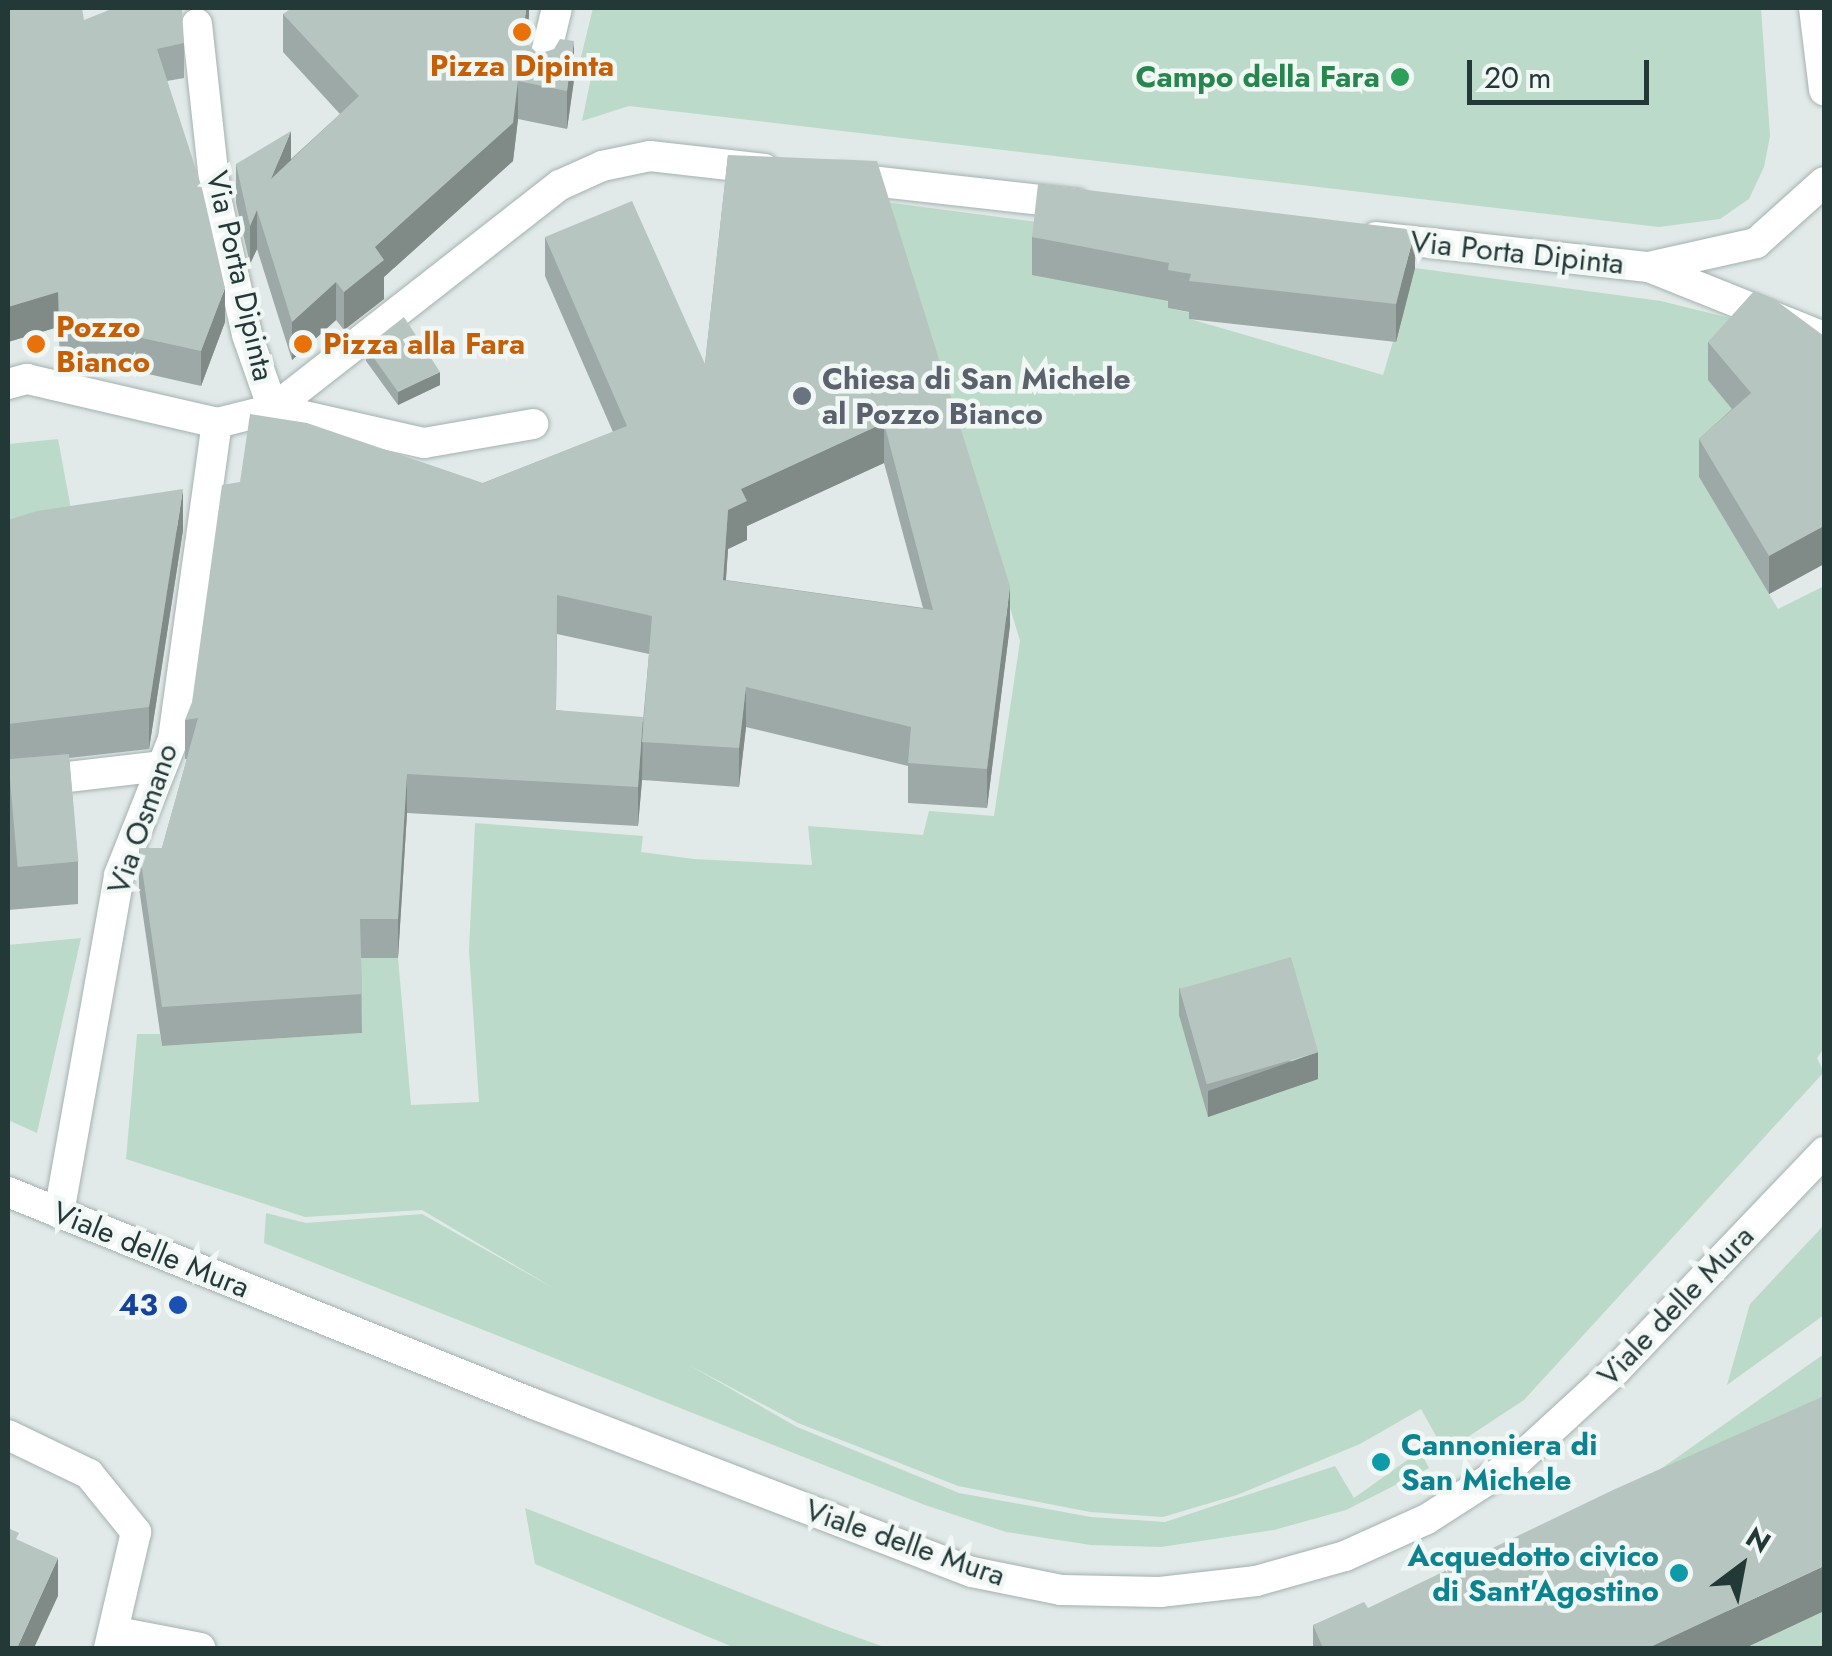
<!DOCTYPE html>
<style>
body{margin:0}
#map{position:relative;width:1832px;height:1656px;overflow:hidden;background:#e1eae8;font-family:Jost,sans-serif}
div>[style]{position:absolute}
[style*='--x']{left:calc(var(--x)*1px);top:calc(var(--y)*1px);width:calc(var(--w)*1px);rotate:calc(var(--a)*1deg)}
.green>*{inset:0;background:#bcdac9}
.roads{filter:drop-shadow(0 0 2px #a4b1af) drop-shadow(0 0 2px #a4b1af)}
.minor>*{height:30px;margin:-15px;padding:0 15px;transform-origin:15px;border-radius:15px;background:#fff}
.wall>*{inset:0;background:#9da9a6}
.shaded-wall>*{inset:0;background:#808a87}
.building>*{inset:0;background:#b7c5c1;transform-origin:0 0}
.dots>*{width:28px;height:28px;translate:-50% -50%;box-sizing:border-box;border:5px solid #f1f7f5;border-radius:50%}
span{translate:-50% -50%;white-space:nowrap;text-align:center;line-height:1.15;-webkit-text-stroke:9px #f1f7f5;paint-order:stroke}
.food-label{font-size:30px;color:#c56008;font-weight:700}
.left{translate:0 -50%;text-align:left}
.leisure-label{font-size:30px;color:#27864d;font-weight:700}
.right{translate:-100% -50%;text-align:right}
.street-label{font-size:30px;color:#233937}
.worship-label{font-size:30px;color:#5b616d;font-weight:700}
.transit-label{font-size:30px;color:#164399;font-weight:700}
.culture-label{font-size:30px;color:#0d838f;font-weight:700}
.frame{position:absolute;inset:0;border:10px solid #233937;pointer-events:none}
.north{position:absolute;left:1692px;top:1516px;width:100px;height:100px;-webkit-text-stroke:8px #f1f7f5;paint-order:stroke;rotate:32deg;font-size:28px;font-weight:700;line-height:40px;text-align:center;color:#233937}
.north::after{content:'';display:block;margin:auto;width:35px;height:45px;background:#233937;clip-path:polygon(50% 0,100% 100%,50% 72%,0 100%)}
.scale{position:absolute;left:1467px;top:60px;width:182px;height:45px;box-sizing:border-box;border:5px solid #233937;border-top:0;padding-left:12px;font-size:30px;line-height:35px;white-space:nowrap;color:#233937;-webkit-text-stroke:8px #f1f7f5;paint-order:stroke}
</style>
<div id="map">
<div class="green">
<i style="clip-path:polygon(593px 8px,1761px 8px,1770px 136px,1764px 167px,1749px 199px,1720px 219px,1659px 227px,629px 106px,582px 121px,592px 73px,578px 69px)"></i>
<i style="clip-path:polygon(877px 201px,1038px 222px,1169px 302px,1168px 308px,1191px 313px,1190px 319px,1383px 375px,1415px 268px,1661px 301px,1758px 325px,1751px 431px,1699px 477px,1778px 609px,1824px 586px,1824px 1048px,1817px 1058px,1824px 1072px,1524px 1400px,1445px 1452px,1421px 1409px,1360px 1444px,1237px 1495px,1163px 1517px,1090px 1512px,958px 1486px,798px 1423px,689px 1365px,797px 1427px,959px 1493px,1091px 1517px,1165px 1522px,1335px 1466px,1354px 1498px,1420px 1451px,1429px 1468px,1346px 1510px,1274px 1530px,1161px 1547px,1091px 1545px,1006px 1532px,925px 1505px,264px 1243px,266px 1213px,306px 1223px,422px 1214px,555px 1289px,422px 1210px,305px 1217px,126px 1159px,137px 1034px,160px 1034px,162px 1046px,362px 1033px,360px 958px,398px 958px,411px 1105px,479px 1102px,469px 950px,475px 823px,643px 836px,641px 852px,694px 859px,812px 865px,808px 826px,923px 835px,929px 811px,994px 816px,1020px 641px,962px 447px)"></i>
<i style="clip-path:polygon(58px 439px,78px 547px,8px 561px,8px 444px)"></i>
<i style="clip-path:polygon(81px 938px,37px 1133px,8px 1120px,8px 945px)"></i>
<i style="clip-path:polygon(1824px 1225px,1824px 1315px,1727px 1385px,1750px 1304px)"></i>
<i style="clip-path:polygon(1824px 1354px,1824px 1441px,1598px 1513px)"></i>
<i style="clip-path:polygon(525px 1508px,831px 1628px,887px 1648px,735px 1648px,535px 1564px)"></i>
<i style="clip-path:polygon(1824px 1611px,1824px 1648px,1745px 1648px)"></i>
</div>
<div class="roads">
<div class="minor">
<i style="--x:1814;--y:8;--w:83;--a:83"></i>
<i style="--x:197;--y:24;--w:175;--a:83.8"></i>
<i style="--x:216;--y:198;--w:140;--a:77.2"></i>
<i style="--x:247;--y:335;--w:78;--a:70.6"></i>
<i style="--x:273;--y:409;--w:155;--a:12.7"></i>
<i style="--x:424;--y:443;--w:111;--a:-9.9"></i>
<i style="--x:541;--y:74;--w:68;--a:-76.4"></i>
<i style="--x:845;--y:178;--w:233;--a:6.4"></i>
<i style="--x:1376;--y:237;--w:275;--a:6.3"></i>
<i style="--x:1649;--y:267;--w:188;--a:21.8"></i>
<i style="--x:1649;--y:267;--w:110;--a:-12.6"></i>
<i style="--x:1756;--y:243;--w:91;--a:-41.9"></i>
<i style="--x:8;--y:384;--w:20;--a:-15"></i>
<i style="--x:27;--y:379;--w:195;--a:13"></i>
<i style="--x:217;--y:423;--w:58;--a:-14"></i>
<i style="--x:273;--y:409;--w:364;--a:-38"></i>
<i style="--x:560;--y:185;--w:46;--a:-24.3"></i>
<i style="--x:602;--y:166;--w:49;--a:-11.8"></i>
<i style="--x:650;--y:156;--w:115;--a:6.5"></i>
<i style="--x:8;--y:784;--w:154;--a:-6.7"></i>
<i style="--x:8;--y:1192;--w:567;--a:21.95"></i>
<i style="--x:534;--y:1404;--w:469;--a:21"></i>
<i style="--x:972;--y:1572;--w:91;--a:11.4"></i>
<i style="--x:1061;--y:1590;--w:99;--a:1.2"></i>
<i style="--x:1160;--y:1592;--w:97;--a:-6.5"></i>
<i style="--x:1256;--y:1581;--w:92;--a:-15.7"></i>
<i style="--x:1345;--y:1556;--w:90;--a:-24.3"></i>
<i style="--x:1427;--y:1519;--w:107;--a:-32.8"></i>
<i style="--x:1517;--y:1461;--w:133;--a:-42.6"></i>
<i style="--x:1615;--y:1371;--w:303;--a:-46.3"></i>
<i style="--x:59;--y:1213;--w:343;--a:-79.9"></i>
<i style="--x:119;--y:875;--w:146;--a:-68.3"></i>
<i style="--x:173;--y:739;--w:319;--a:-82.1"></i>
<i style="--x:8;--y:1435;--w:90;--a:25.7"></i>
<i style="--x:89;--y:1474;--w:75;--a:51"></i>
<i style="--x:136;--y:1532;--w:119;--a:103.1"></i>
<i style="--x:117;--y:1632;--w:85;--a:10.9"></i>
</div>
</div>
<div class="wall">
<i style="clip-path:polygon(8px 8px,184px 43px,184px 78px,167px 81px,225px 322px,201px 386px,60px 354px,58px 327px,8px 342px)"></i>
<i style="clip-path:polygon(283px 14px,529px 15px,526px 43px,538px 54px,574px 80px,567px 129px,518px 119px,513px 161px,384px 277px,384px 299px,344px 330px,336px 320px,292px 360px,257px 249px,250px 264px,236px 203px,236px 164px,291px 159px,340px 114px,283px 52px)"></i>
<i style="clip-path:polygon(evenodd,728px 155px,1010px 625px,987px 808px,908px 803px,908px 766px,746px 727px,739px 787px,642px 780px,638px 826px,407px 813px,398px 958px,361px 958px,362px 1033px,162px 1046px,139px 888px,139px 848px,162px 848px,187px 759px,185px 759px,185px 720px,483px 483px,613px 432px,545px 276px,545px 237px,705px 364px,728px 155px,884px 463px,923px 608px,726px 580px,728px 549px,747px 540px,747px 526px,884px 463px,728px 155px,557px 634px,649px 654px,643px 721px,556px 710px,557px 634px)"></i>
<i style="clip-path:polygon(1032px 237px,1415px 268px,1396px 342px,1189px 319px,1189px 312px,1168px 308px,1168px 301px,1032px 275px)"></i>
<i style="clip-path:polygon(1824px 336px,1824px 564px,1769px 594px,1699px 477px,1699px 439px,1732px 409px,1708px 380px,1708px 342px)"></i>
<i style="clip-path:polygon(366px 347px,440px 385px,398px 405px,366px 361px)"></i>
<i style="clip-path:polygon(8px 520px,183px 530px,149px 749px,69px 758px,78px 862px,78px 904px,8px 910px)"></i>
<i style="clip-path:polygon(1179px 988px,1318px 1079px,1208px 1117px,1179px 1015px)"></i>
<i style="clip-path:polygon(1368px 1608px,1824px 1611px,1745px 1648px,1313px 1648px,1313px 1625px)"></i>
</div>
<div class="shaded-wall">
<i style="clip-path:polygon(526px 8px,529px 8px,529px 15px,523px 78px,523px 40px)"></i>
<i style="clip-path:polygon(574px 41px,574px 80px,567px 129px,567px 91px)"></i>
<i style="clip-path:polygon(518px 81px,518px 119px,513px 161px,384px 277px,384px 299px,344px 330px,344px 292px,375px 247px)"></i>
<i style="clip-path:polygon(291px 131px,291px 169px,271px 179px)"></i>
<i style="clip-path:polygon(257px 210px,257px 249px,250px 264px,250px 226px)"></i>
<i style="clip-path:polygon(1415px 230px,1415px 268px,1396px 342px,1396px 304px)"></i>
<i style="clip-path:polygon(336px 282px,336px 320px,292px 360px,292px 322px)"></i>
<i style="clip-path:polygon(225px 288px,225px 322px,201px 386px,201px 351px)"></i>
<i style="clip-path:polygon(58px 292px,58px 327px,8px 342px,8px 307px)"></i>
<i style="clip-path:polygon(440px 372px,440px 385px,398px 405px,398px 392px)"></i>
<i style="clip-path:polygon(884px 423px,884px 463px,747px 526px,747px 540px,728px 549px,723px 620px,723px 580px,728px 510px,741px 489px)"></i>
<i style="clip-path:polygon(183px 489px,183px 530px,149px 749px,149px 707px)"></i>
<i style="clip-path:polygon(1824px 491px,1824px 564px,1769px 594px,1769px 556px)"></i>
<i style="clip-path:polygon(1010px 586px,1010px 625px,987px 808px,987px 769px)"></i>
<i style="clip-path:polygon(746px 687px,746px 727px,739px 787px,739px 748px)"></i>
<i style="clip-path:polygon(643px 717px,642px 780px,638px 826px,638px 787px)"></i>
<i style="clip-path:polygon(407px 774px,407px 813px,398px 958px,398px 919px)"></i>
<i style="clip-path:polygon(1318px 1052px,1318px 1079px,1208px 1117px,1208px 1091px)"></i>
<i style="clip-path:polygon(58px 1558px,58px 1596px,34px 1648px,17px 1648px)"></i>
<i style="clip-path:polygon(1824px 1566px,1824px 1611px,1745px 1648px,1648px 1648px)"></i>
</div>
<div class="building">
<i style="clip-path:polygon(8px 8px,82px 8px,84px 20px,114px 8px,182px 8px,184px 43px,157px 49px,202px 188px,225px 288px,201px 351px,60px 320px,58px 292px,8px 307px)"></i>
<i style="clip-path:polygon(292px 8px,526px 8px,523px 40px,538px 54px,554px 49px,560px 39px,574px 41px,567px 91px,518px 81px,513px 123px,375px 247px,384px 260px,344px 292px,336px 282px,292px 322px,257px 210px,250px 226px,236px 164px,291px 131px,271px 179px,359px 96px,283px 14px)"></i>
<i style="clip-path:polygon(evenodd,728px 155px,877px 161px,1010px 586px,987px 769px,908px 763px,911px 727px,746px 687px,739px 748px,642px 742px,652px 616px,557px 595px,556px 710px,643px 717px,638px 787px,407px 774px,398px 919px,360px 919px,362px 994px,162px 1007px,139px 848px,162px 848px,198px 718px,185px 720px,192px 702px,222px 485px,240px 482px,250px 414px,307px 423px,483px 483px,627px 426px,545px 237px,632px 201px,705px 364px,728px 155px,884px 423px,933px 610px,723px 580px,728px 510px,747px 501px,741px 489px,884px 423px)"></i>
<i style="clip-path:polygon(1038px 184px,1415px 230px,1396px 304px,1189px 281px,1191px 274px,1168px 270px,1169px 263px,1032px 237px)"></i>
<i style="clip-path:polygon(1754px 291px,1774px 299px,1824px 336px,1824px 491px,1822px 493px,1824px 498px,1824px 526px,1769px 556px,1699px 439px,1751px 393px,1708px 342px)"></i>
<i style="clip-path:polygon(404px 317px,440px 372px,398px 392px,366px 347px)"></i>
<i style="clip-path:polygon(183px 489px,149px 707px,8px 724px,8px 520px,37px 511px)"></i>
<i style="left:69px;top:754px;width:108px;height:61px;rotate:85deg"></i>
<i style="left:1291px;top:957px;width:99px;height:116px;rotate:74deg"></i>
<i style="clip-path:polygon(1824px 1396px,1824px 1566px,1648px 1648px,1323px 1648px,1313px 1625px,1364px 1602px,1368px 1608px,1613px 1490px)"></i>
<i style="clip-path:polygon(8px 1528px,19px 1533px,16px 1539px,58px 1558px,17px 1648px,8px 1648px)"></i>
</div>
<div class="dots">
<i style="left:522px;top:32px;background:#e8710a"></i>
<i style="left:1400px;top:77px;background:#2e9e5b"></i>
<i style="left:36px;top:344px;background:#e8710a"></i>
<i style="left:303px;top:344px;background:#e8710a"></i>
<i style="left:802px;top:396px;background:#6b7280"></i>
<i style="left:178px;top:1305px;background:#1a4fb4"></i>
<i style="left:1381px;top:1462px;background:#0f9aa8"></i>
<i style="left:1679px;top:1573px;background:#0f9aa8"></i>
</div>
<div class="food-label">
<span style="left:522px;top:66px">Pizza Dipinta</span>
<span class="left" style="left:56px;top:344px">Pozzo<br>Bianco</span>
<span class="left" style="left:323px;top:344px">Pizza alla Fara</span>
</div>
<div class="leisure-label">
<span class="right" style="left:1380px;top:77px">Campo della Fara</span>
</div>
<div class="street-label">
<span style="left:1517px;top:253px;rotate:6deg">Via Porta Dipinta</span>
<span style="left:240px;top:276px;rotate:77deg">Via Porta Dipinta</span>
<span style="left:143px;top:819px;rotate:-71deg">Via Osmano</span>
<span style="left:151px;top:1250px;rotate:22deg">Viale delle Mura</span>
<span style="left:1676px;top:1306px;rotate:-46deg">Viale delle Mura</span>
<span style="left:905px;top:1543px;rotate:19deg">Viale delle Mura</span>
</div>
<div class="worship-label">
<span class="left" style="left:822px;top:396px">Chiesa di San Michele<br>al Pozzo Bianco</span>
</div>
<div class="transit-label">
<span class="right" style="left:158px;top:1305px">43</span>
</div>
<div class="culture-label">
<span class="left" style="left:1401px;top:1462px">Cannoniera di<br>San Michele</span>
<span class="right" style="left:1659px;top:1573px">Acquedotto civico<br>di Sant'Agostino</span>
</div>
<div class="frame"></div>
<div class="north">N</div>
<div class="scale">20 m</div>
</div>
